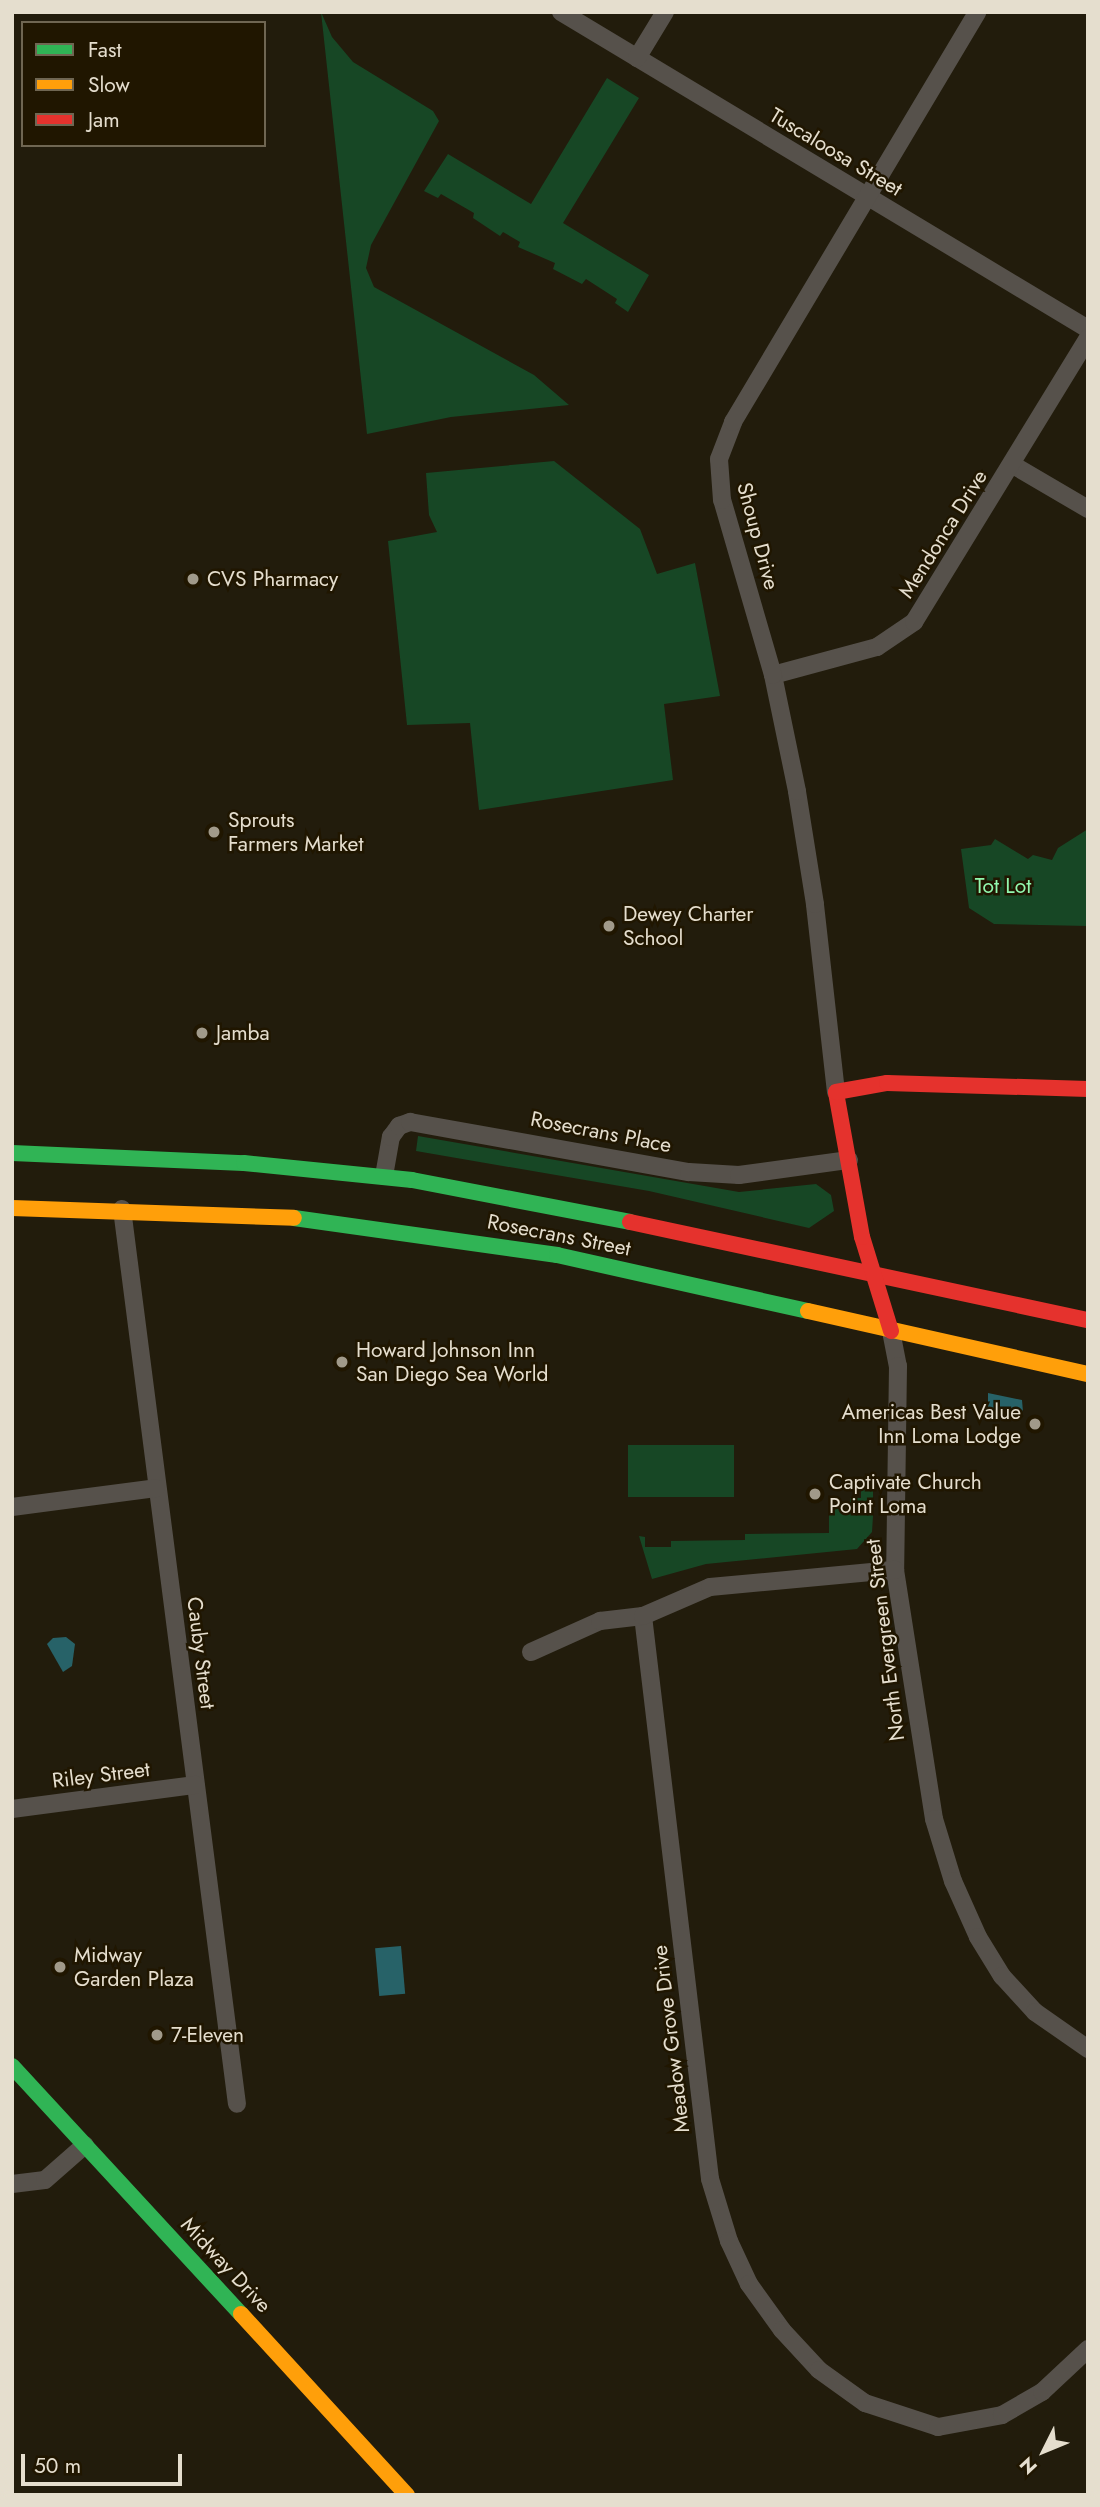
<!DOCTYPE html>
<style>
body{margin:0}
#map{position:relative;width:1100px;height:2507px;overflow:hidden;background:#221c0c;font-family:Jost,sans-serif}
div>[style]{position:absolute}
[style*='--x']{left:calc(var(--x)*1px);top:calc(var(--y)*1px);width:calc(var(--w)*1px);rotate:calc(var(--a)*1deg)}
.green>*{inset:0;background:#174725;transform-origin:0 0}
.water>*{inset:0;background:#276268;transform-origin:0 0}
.street>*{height:18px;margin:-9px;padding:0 9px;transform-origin:9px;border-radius:9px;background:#56514b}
.fast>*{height:16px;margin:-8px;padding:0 8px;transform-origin:8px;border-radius:8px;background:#30b455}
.slow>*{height:16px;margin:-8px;padding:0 8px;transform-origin:8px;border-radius:8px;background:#ff9f0a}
.jam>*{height:16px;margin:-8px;padding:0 8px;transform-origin:8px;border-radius:8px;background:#e5322d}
.dots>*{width:19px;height:19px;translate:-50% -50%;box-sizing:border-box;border:4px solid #201600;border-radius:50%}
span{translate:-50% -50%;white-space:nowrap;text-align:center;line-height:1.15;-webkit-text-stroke:5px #201600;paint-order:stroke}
.street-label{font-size:21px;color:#e5dece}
.poi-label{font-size:21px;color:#e5dece}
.left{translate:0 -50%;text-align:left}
.right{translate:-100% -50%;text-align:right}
.park-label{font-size:21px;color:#92f8ae}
.frame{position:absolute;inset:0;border:14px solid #e5dece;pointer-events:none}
.legend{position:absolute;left:21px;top:21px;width:245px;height:126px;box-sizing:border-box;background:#201600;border:2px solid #6f6652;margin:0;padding:9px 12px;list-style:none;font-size:21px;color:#e5dece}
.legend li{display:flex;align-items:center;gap:14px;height:35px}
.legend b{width:35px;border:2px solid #6f6652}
.north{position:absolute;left:1009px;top:2416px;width:70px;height:70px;-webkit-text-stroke:5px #201600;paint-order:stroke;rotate:227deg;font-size:19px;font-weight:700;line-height:28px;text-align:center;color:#e5dece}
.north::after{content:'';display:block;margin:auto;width:24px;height:32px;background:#e5dece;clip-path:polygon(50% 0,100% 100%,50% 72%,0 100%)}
.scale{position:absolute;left:21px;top:2454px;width:161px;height:32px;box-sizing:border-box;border:4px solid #e5dece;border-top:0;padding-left:9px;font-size:21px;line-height:24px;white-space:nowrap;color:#e5dece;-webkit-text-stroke:5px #201600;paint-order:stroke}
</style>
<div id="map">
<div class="green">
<i style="clip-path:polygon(321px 12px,332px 37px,353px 62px,433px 111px,439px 121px,371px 245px,366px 268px,374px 287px,534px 375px,569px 405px,451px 417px,367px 434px)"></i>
<i style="clip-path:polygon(607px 78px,639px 98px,563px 223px,649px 275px,628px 312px,615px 303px,617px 299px,586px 279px,582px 284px,553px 269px,555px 263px,518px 247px,520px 242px,503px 232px,500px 236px,473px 218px,474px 213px,441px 194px,438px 198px,424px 191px,448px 154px,531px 204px)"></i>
<i style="clip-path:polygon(554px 461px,640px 529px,657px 574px,695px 563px,720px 696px,664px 704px,673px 780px,479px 810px,470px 723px,407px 725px,388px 541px,437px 532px,429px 515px,426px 473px)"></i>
<i style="clip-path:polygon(1088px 829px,1088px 926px,994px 924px,969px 908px,961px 849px,991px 845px,995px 839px,1028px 859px,1033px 855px,1052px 860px,1058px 848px)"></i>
<i style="clip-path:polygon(418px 1136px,739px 1192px,816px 1184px,831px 1195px,834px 1211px,809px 1228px,649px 1191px,416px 1151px)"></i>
<i style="left:628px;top:1445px;width:106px;height:52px"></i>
<i style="clip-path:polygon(861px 1479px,873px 1479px,873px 1516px,872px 1532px,857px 1549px,706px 1564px,652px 1579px,639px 1536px,645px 1537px,645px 1547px,671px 1547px,671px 1541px,745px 1540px,745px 1534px,829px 1533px,829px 1509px,850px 1509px,850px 1498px,861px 1498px)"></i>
</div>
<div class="water">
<i style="clip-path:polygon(988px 1393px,1022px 1400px,1023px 1412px,988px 1414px)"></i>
<i style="clip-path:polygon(66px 1637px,75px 1644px,72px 1666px,63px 1672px,47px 1644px,53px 1638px)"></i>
<i style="left:401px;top:1946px;width:48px;height:26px;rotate:85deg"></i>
</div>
<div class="street">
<i style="--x:561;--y:12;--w:615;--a:31.03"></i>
<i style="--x:637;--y:58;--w:54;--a:-58.7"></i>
<i style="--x:1013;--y:465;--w:87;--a:30.4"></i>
<i style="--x:773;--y:675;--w:108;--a:-15.1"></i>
<i style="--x:877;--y:647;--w:45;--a:-34"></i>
<i style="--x:914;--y:622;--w:333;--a:-58.5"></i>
<i style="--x:836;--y:1092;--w:189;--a:-96.4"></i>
<i style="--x:815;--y:904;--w:114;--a:-99.1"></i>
<i style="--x:797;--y:791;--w:118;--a:-101.7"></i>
<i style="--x:773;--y:675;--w:182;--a:-106.2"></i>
<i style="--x:722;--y:500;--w:41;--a:-94.2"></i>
<i style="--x:719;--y:459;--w:40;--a:-69"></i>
<i style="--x:733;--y:422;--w:477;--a:-59.2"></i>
<i style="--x:384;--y:1176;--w:40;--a:-80"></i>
<i style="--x:391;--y:1137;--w:14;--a:-54"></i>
<i style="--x:399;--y:1126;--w:12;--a:-20"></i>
<i style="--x:410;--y:1122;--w:283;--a:10.2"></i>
<i style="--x:689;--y:1172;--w:50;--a:3.4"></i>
<i style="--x:739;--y:1175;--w:111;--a:-7.8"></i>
<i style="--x:122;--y:1209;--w:902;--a:82.68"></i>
<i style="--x:891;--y:1331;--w:36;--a:79"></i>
<i style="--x:898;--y:1366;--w:204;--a:90.8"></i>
<i style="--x:895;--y:1570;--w:252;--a:81.1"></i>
<i style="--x:934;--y:1819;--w:65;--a:73"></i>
<i style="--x:953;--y:1881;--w:61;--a:65.9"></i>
<i style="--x:978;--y:1937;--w:46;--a:58.4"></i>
<i style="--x:1002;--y:1976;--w:49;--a:47.5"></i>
<i style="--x:1035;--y:2012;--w:65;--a:34.9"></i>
<i style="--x:12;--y:1507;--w:145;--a:-7.5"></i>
<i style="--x:643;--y:1616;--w:567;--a:83.21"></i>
<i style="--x:710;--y:2179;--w:65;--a:73"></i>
<i style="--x:729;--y:2241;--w:47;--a:65.1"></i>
<i style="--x:749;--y:2284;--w:57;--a:54.3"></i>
<i style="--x:782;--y:2330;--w:54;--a:47.2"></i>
<i style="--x:819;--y:2370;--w:57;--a:35.7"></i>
<i style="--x:865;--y:2403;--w:77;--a:18.2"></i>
<i style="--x:938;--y:2427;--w:65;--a:-10.6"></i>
<i style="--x:1002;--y:2415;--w:46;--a:-29.9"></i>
<i style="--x:1042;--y:2392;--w:63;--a:-43.1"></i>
<i style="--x:531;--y:1652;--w:76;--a:-24.2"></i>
<i style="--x:600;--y:1621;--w:43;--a:-6.6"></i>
<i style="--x:643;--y:1616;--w:73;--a:-23.4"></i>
<i style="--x:710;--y:1587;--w:186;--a:-5.3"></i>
<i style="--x:12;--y:1809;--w:185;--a:-7.5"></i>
<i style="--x:12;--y:2184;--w:33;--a:-7"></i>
<i style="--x:45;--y:2180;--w:53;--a:-41.2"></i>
</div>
<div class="fast">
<i style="--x:12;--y:1153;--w:232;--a:2.5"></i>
<i style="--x:244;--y:1163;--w:169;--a:5.8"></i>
<i style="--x:412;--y:1180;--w:222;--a:10.9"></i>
<i style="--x:294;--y:1218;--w:266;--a:8"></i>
<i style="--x:557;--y:1255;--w:257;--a:12.6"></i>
<i style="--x:12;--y:2066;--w:338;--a:47.3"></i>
</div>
<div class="slow">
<i style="--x:12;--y:1208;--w:282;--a:2"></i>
<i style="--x:808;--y:1311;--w:287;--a:12.7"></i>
<i style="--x:241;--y:2314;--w:246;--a:47.5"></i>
</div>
<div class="jam">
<i style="--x:630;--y:1222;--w:468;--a:12.1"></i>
<i style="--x:891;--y:1331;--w:98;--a:-107.1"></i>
<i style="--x:862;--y:1237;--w:147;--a:-100.2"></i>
<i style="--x:836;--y:1092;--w:52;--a:-10"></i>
<i style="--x:887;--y:1083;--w:201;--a:1.7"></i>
</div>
<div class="dots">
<i style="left:193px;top:579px;background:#a19a8a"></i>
<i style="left:214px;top:832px;background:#a19a8a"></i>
<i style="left:609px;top:926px;background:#a19a8a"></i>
<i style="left:202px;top:1033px;background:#a19a8a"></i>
<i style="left:342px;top:1362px;background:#a19a8a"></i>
<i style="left:1035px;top:1424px;background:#a19a8a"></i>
<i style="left:815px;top:1494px;background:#a19a8a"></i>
<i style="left:60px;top:1967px;background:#a19a8a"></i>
<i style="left:157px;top:2035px;background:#a19a8a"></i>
</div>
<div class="street-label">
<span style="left:836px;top:152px;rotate:31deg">Tuscaloosa Street</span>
<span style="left:943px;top:534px;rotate:-58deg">Mendonca Drive</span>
<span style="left:758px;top:536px;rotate:75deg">Shoup Drive</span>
<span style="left:601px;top:1132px;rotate:11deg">Rosecrans Place</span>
<span style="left:559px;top:1235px;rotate:11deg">Rosecrans Street</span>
<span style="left:885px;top:1640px;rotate:-97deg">North Evergreen Street</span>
<span style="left:201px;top:1653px;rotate:83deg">Cauby Street</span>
<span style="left:101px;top:1775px;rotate:-7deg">Riley Street</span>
<span style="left:671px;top:2039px;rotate:-97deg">Meadow Grove Drive</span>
<span style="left:226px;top:2265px;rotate:47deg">Midway Drive</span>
</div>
<div class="poi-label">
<span class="left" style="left:207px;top:579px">CVS Pharmacy</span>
<span class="left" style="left:228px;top:832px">Sprouts<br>Farmers Market</span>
<span class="left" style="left:623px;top:926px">Dewey Charter<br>School</span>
<span class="left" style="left:216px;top:1033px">Jamba</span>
<span class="left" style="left:356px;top:1362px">Howard Johnson Inn<br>San Diego Sea World</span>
<span class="right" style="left:1021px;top:1424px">Americas Best Value<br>Inn Loma Lodge</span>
<span class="left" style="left:829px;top:1494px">Captivate Church<br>Point Loma</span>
<span class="left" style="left:74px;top:1967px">Midway<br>Garden Plaza</span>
<span class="left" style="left:171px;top:2035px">7-Eleven</span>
</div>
<div class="park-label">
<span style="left:1003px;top:886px">Tot Lot</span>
</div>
<div class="frame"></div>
<ul class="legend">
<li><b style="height:9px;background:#30b455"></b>Fast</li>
<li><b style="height:9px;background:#ff9f0a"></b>Slow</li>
<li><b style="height:9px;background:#e5322d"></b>Jam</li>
</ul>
<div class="north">N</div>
<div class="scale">50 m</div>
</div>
